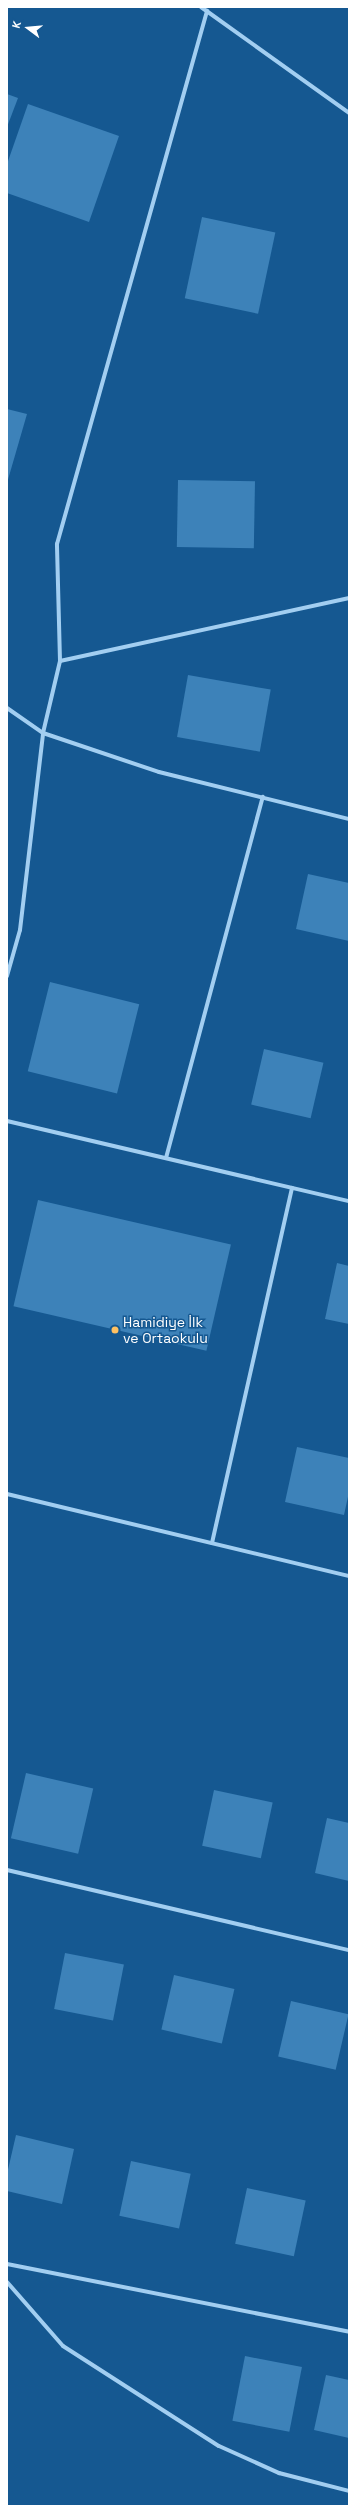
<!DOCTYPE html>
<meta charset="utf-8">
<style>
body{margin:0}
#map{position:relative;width:356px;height:2513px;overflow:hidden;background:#155891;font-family:"Space Grotesk",sans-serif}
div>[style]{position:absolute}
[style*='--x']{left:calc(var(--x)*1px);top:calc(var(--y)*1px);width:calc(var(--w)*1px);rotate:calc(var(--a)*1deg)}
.building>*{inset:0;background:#3d82b9;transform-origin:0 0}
.street>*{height:4px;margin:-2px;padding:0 2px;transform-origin:2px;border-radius:2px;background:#a2cef1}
.dots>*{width:11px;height:11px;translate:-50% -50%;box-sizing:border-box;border:2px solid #155891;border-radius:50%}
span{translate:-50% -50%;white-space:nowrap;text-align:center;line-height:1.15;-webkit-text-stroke:3px #155891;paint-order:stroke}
.poi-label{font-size:14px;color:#fff}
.left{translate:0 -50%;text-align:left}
.frame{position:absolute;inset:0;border:8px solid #fff;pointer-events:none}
.north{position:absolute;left:8px;top:8px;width:40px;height:40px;-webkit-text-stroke:3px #155891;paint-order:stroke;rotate:286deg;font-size:11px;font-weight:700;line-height:16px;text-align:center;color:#fff}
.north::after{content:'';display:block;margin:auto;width:14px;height:18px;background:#fff;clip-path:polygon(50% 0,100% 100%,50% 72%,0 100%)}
</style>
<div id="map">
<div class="building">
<i style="clip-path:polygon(7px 94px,18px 98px,7px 127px)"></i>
<i style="clip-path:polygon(28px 104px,119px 136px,89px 222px,7px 193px,7px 164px)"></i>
<i style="left:202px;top:217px;width:75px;height:83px;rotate:12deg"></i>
<i style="clip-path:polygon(7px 409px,27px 414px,7px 483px)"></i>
<i style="left:178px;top:480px;width:77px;height:67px;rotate:1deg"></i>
<i style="left:188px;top:675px;width:84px;height:63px;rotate:10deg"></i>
<i style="clip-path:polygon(308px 874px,349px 883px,349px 941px,296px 929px)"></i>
<i style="left:50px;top:982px;width:92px;height:92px;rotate:14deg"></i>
<i style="left:264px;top:1049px;width:61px;height:57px;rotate:13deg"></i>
<i style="left:38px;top:1200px;width:198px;height:109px;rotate:13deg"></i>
<i style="clip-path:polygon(337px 1263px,349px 1266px,349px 1324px,325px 1319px)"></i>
<i style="clip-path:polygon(297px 1447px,349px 1458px,349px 1492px,344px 1515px,285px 1502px)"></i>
<i style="left:26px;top:1773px;width:69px;height:67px;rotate:13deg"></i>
<i style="left:214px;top:1790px;width:60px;height:57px;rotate:12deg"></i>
<i style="clip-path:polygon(327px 1818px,349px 1823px,349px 1881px,315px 1873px)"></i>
<i style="left:65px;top:1953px;width:60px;height:57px;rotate:11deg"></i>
<i style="left:174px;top:1975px;width:62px;height:56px;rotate:13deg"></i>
<i style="left:291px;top:2001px;width:59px;height:57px;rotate:13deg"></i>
<i style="clip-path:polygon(16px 2135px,74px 2149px,62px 2204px,7px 2191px,7px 2174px)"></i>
<i style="left:131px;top:2161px;width:61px;height:56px;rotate:12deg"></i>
<i style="left:247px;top:2188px;width:60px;height:57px;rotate:12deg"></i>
<i style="left:245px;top:2356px;width:58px;height:66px;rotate:11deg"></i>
<i style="clip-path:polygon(326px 2375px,349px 2380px,349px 2438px,314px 2430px)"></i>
</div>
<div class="street">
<i style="--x:201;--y:7;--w:182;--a:35.6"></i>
<i style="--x:60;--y:661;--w:296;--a:-12.3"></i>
<i style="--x:7;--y:708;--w:44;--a:34.8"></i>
<i style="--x:43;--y:733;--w:122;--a:18.6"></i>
<i style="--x:159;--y:772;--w:196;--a:13.9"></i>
<i style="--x:7;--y:976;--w:48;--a:-74.2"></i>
<i style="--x:20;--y:930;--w:198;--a:-83.3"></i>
<i style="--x:43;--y:733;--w:74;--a:-76.7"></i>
<i style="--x:60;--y:661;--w:117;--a:-91.5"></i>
<i style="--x:57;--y:544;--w:554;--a:-74.28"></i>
<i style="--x:7;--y:1121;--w:351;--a:13.2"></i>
<i style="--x:166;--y:1158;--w:374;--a:-75"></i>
<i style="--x:7;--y:1494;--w:352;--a:13.5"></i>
<i style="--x:212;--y:1543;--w:364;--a:-77.3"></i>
<i style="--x:7;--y:1870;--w:351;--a:13.2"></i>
<i style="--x:7;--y:2264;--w:349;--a:11.2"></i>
<i style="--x:7;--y:2282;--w:85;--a:48.8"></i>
<i style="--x:63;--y:2346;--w:185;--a:32.7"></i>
<i style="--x:219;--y:2446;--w:66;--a:24.2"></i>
<i style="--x:279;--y:2473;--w:72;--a:14.4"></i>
</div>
<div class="dots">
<i style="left:115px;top:1330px;background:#ffc162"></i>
</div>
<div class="poi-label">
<span class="left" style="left:123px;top:1330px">Hamidiye İlk<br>ve Ortaokulu</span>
</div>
<div class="frame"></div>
<div class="north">K</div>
</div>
